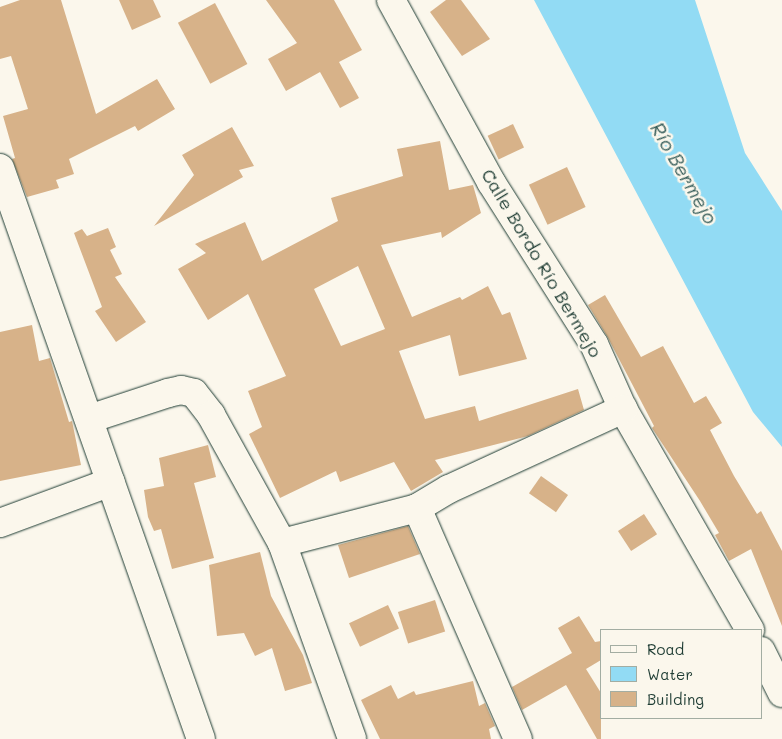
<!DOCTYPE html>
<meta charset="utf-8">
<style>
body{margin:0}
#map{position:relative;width:782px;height:739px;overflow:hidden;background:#fbf7ec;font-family:Mali,sans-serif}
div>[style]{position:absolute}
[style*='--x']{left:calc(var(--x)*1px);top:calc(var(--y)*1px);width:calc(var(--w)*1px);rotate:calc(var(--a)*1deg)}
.water>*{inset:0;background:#92dbf4}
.building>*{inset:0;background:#d7b289;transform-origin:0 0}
.roads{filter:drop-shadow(0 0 1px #1f3d34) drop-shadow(0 0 1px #1f3d34)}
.street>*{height:28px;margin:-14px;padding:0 14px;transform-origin:14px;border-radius:14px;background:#fbf7ec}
span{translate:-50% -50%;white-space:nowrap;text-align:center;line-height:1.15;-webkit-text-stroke:5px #fbf7ec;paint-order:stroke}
.street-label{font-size:18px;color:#1f3d34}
.water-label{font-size:19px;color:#365d5a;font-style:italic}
.legend{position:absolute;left:600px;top:629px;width:162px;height:90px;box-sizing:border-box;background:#fbf7ec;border:1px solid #a3ada2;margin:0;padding:6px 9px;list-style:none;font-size:15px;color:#1f3d34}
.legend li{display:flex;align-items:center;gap:10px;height:25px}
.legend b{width:25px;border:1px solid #a3ada2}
</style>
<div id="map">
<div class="water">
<i style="clip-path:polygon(534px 0,695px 0,745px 153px,782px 211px,782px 447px,753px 412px)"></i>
</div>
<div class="building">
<i style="clip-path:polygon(20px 0,61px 0,96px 114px,157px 79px,175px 109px,138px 131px,135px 126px,69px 159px,74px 174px,56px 180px,59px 188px,27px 197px,12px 159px,15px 158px,3px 116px,28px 109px,11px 56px,0 59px,0 7px)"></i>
<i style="clip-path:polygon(119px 0,153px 0,161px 17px,132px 30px)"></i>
<i style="clip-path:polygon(266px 0,334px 0,362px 50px,339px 62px,359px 98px,340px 108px,320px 72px,286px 91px,268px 59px,297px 43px)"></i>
<i style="clip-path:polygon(446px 0,461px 0,490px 39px,462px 56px,430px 12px)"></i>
<i style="left:215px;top:3px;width:69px;height:42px;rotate:62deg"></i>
<i style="left:513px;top:124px;width:26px;height:28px;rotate:65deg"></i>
<i style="clip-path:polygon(232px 127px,254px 166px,239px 170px,243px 177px,154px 226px,194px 175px,182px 155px)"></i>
<i style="clip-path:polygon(evenodd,440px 141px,449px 190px,473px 185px,481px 213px,442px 238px,441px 232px,381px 245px,412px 317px,460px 297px,462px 300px,488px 286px,502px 315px,510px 312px,527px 359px,459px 376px,450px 335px,399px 351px,425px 419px,475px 406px,479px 421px,578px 389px,584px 410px,528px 436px,435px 460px,443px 472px,411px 491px,394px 462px,340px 482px,336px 471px,280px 498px,249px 434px,262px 427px,248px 391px,286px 376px,248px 294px,208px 320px,178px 269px,206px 253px,195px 244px,245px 222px,262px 261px,338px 221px,331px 198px,403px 176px,397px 149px,440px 141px,358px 266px,385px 329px,341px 346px,314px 289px,358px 266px)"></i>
<i style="left:567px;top:167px;width:44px;height:42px;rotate:65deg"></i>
<i style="clip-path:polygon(108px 228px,116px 247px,110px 250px,122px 274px,115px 277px,146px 322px,116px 342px,95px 311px,102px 307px,74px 233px,82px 229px,87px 236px)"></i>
<i style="clip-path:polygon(605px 295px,641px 357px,663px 346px,694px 403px,706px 396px,722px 423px,710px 430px,734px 476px,757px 514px,761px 511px,782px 551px,782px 626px,751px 549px,729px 561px,715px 535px,719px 533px,700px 501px,652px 428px,654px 426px,608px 338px,588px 305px)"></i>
<i style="clip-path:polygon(32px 325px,39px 361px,50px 358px,69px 422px,72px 421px,81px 465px,0 481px,0 332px)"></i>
<i style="clip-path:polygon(208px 445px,216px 477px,194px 483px,214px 558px,172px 569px,161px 529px,154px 531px,148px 517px,144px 490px,164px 486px,159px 458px)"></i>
<i style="left:541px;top:476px;width:33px;height:21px;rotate:35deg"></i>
<i style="left:644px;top:514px;width:24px;height:31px;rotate:57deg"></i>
<i style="clip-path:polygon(408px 526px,420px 554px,349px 578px,338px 545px)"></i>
<i style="clip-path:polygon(260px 552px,271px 596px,303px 655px,312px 683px,285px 691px,272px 648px,255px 656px,244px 633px,217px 636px,209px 565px)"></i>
<i style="left:435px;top:600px;width:33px;height:39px;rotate:72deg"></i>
<i style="left:388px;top:605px;width:26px;height:43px;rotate:65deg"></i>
<i style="clip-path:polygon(579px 616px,595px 642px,601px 641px,601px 660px,586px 669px,601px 693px,601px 739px,597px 739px,566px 685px,522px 710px,512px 687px,572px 653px,558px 628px)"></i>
<i style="clip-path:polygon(473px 681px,479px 706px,485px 703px,495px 726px,489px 729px,491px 739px,380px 739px,361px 700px,391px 685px,398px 699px,414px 691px,416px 695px)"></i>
</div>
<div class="roads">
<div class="street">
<i style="--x:391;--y:0;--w:208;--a:61.2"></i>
<i style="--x:491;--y:182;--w:192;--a:57.6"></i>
<i style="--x:594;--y:344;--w:71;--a:66"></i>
<i style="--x:623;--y:409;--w:255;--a:60.1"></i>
<i style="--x:0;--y:168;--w:605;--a:70.61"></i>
<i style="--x:89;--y:419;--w:83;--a:-18.2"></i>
<i style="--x:168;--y:393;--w:13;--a:-13"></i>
<i style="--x:181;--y:390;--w:13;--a:13"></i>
<i style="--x:194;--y:393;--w:28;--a:52"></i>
<i style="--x:211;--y:415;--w:146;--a:61"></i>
<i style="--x:282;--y:543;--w:208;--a:70.3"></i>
<i style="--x:417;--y:508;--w:252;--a:66.4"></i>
<i style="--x:0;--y:523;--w:118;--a:-20.3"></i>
<i style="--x:282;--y:543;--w:139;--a:-14.5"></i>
<i style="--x:417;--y:508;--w:37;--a:-31"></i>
<i style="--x:449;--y:489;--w:192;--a:-24.7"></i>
<i style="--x:761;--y:651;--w:47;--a:63.4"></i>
</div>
</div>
<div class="street-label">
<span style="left:542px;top:263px;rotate:59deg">Calle Bordo Río Bermejo</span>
</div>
<div class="water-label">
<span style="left:684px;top:173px;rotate:60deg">Río Bermejo</span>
</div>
<ul class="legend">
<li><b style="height:6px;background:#fbf7ec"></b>Road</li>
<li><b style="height:14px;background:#92dbf4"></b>Water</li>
<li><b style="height:14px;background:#d7b289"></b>Building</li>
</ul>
</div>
